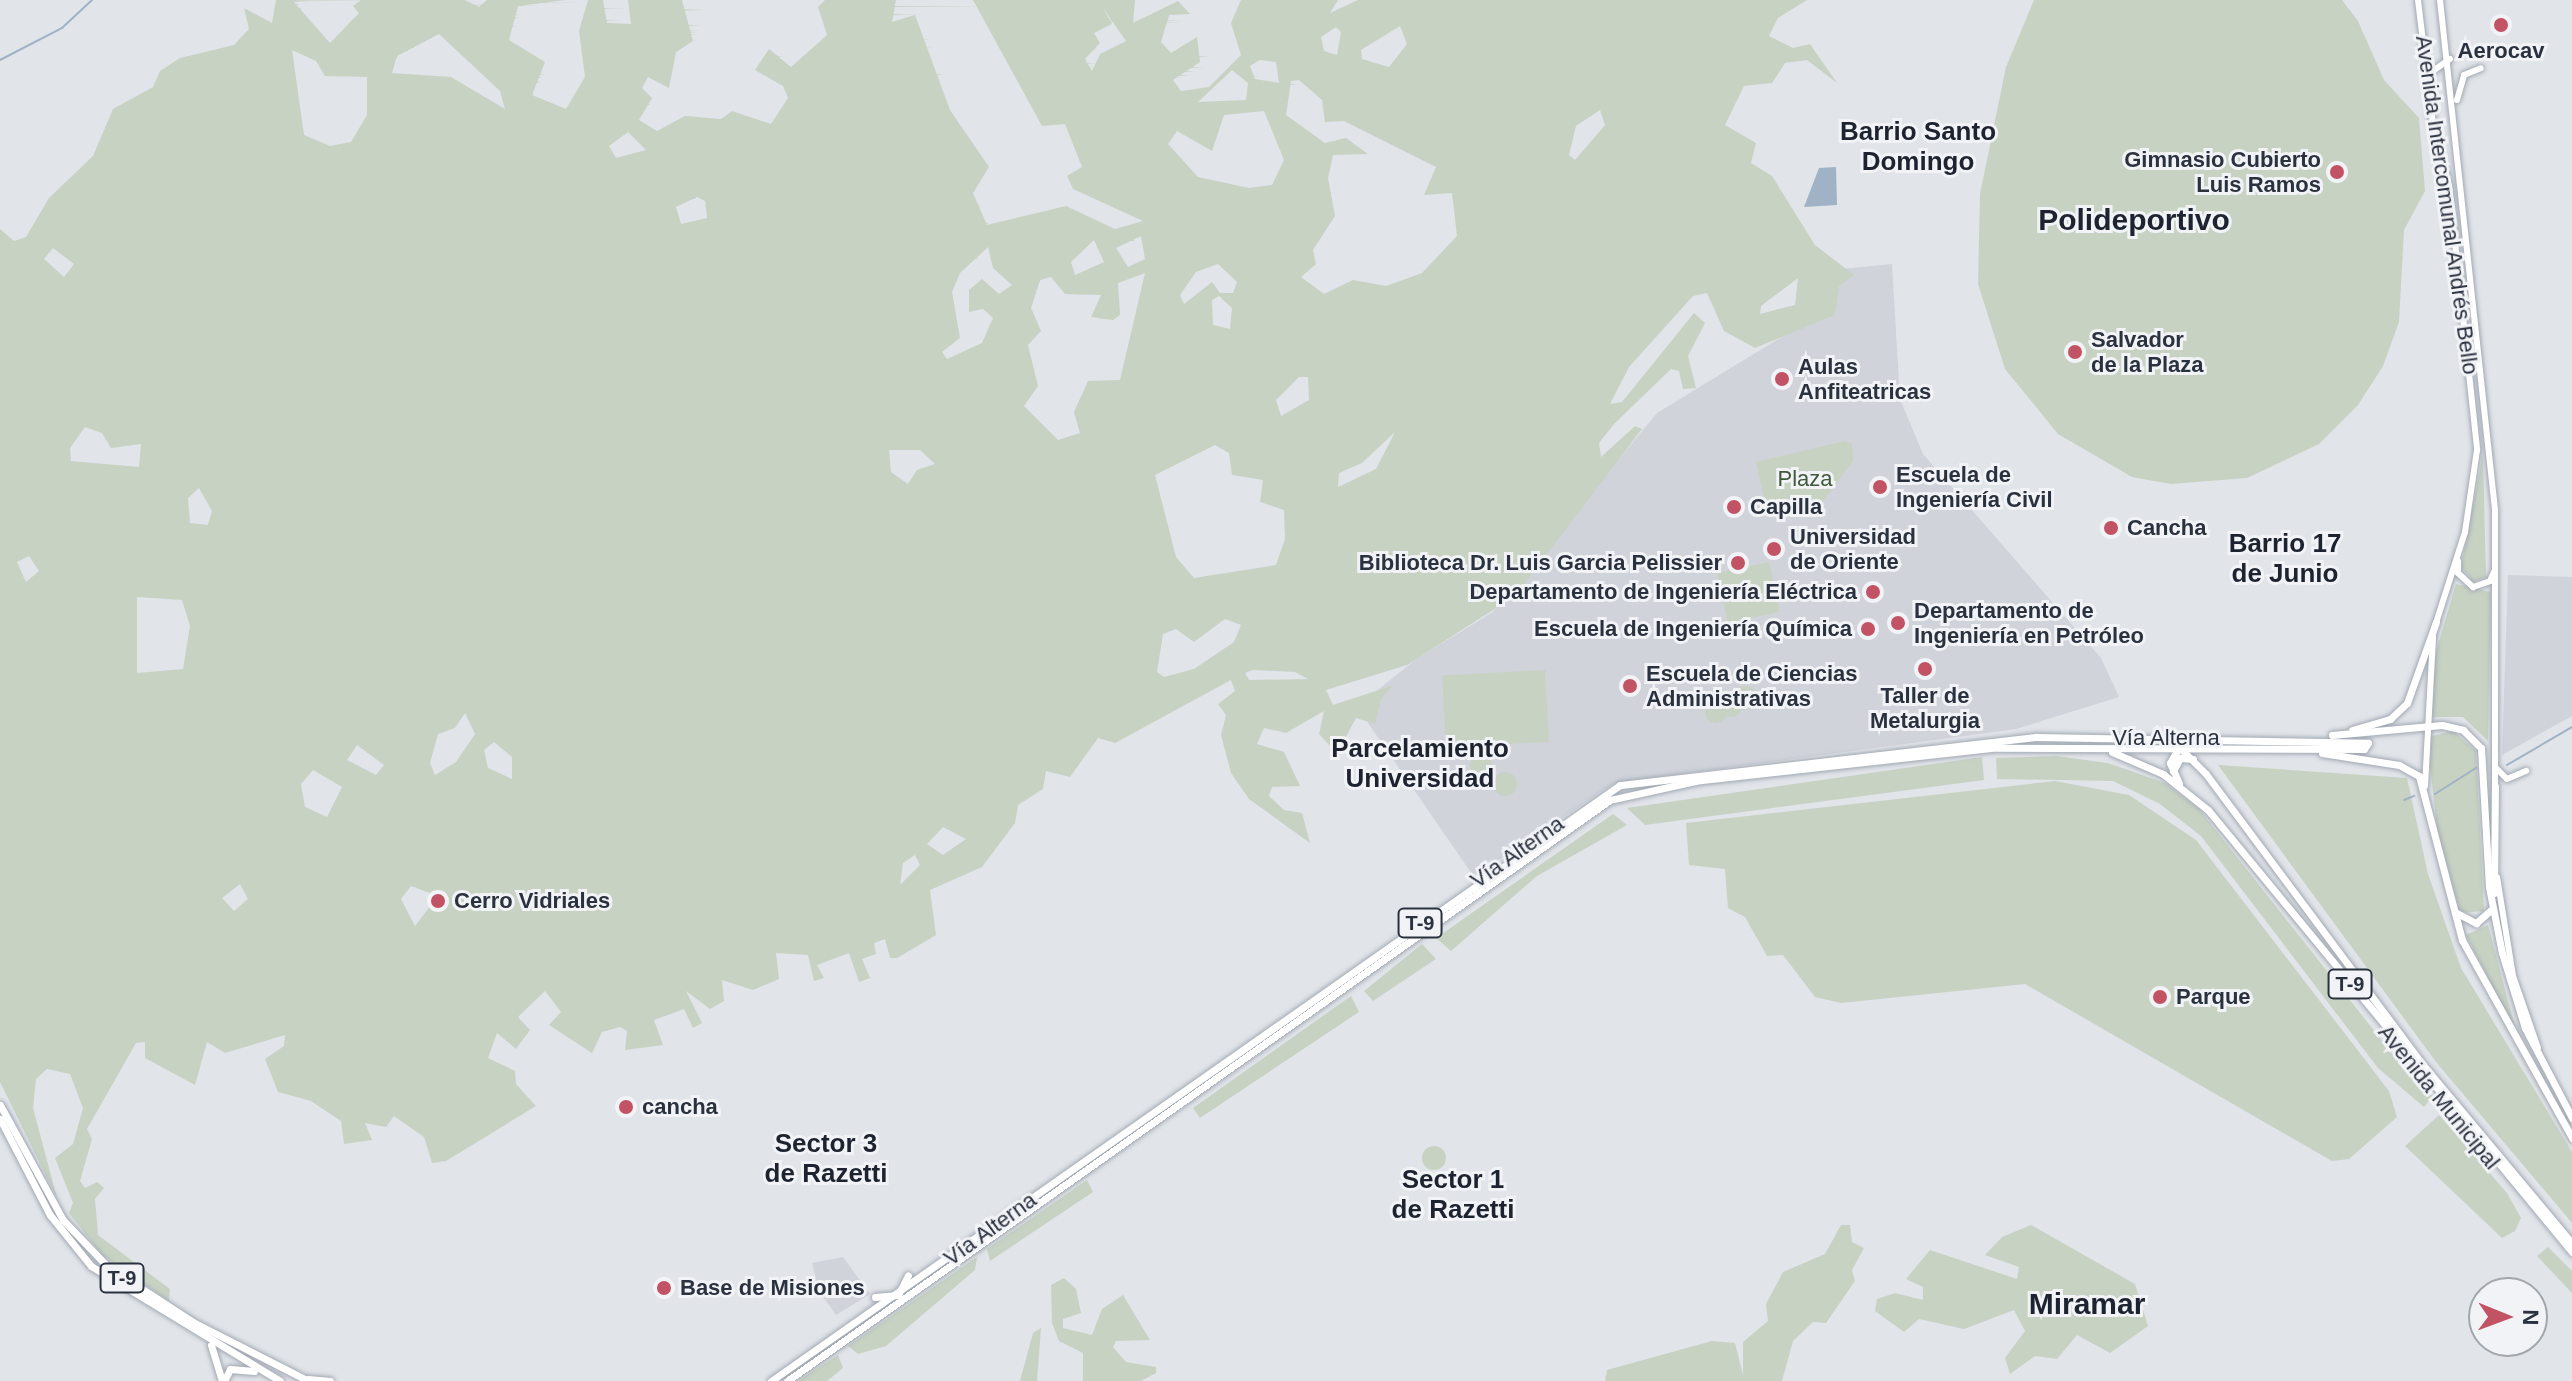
<!DOCTYPE html>
<meta charset="utf-8">
<style>
body{margin:0}
#map{position:relative;width:2572px;height:1381px;overflow:hidden;background:#e1e4e9;font-family:Arial,sans-serif}
div>[style]{position:absolute}
[style*='--x']{left:calc(var(--x)*1px);top:calc(var(--y)*1px);width:calc(var(--w)*1px);rotate:calc(var(--a)*1deg)}
.built>*{inset:0;background:#d0d3da}
.green>*{inset:0;background:#c7d2c3;transform-origin:0 0}
.round{border-radius:50%}
.water>*{inset:0;background:#a0b2c5}
.stream>*{height:2px;margin:-1px;padding:0 1px;transform-origin:1px;border-radius:1px;background:#a0b2c5}
.roads{filter:drop-shadow(0 0 2px #a2a9b3) drop-shadow(0 0 2px #a2a9b3)}
.major>*{height:6px;margin:-3px;padding:0 3px;transform-origin:3px;border-radius:3px;background:#fff}
.highway>*{height:7px;margin:-3.5px;padding:0 3.5px;transform-origin:3.5px;border-radius:3.5px;background:#fff}
.dots>*{width:22px;height:22px;translate:-50% -50%;box-sizing:border-box;border:4px solid #f1f3f6;border-radius:50%}
span{translate:-50% -50%;white-space:nowrap;text-align:center;line-height:1.15;-webkit-text-stroke:6px #f1f3f6;paint-order:stroke}
.shield-label span{padding:2px 6px;background:#f1f3f6;border:2px solid;border-radius:6px;-webkit-text-stroke-width:0}
.shield-label{font-size:20px;color:#2b323f;font-weight:700}
.poi-label{font-size:22px;color:#2b323f;font-weight:700}
.right{translate:-100% -50%;text-align:right}
.left{translate:0 -50%;text-align:left}
.street-label{font-size:22px;color:#2b323f}
.park-label{font-size:22px;color:#40593a}
.quarter-label{font-size:26px;color:#1d2430;font-weight:700}
.district-label{font-size:30px;color:#1d2430;font-weight:700}
.north{position:absolute;left:2468px;top:1277px;width:80px;height:80px;box-sizing:border-box;background:#f1f3f6;border:2px solid #a2a6ad;border-radius:50%;rotate:91deg;font-size:22px;font-weight:700;line-height:32px;text-align:center;color:#2b323f}
.north::after{content:'';display:block;margin:auto;width:28px;height:36px;background:#c15364;clip-path:polygon(50% 0,100% 100%,50% 72%,0 100%)}
</style>
<div id="map">
<div class="built">
<i style="clip-path:polygon(1892px 264px,1900px 399px,1923px 454px,2101px 658px,2119px 697px,2016px 729px,1614px 783px,1474px 877px,1357px 707px,1416px 659px,1493px 612px,1657px 413px,1831px 307px,1831px 270px)"></i>
<i style="clip-path:polygon(2508px 575px,2572px 577px,2572px 716px,2502px 755px)"></i>
<i style="clip-path:polygon(843px 1257px,870px 1294px,836px 1315px,819px 1291px,812px 1263px)"></i>
</div>
<div class="green">
<i style="clip-path:polygon(evenodd,276px 0,292px 0,330px 43px,359px 13px,353px 6px,361px 0,465px 0,479px 7px,487px 0,565px 0,518px 6px,509px 40px,545px 62px,532px 95px,566px 109px,585px 77px,579px 31px,588px 0,603px 0,607px 23px,631px 24px,628px 0,682px 0,693px 41px,676px 52px,669px 88px,648px 77px,642px 88px,652px 98px,639px 120px,657px 131px,685px 116px,721px 119px,732px 111px,771px 124px,788px 98px,783px 86px,755px 70px,769px 49px,791px 67px,827px 35px,818px 7px,825px 0,896px 0,892px 22px,915px 15px,950px 110px,989px 167px,973px 193px,987px 225px,1066px 206px,1115px 229px,1143px 221px,1073px 189px,1067px 176px,1082px 167px,1065px 124px,1042px 126px,973px 0,1135px 0,1133px 23px,1178px 1px,1190px 14px,1169px 15px,1161px 42px,1171px 53px,1197px 37px,1200px 62px,1173px 80px,1181px 91px,1209px 87px,1241px 55px,1231px 23px,1241px 0,1338px 0,1330px 13px,1358px 0,1807px 0,1778px 18px,1769px 36px,1793px 48px,1810px 44px,1837px 83px,1807px 60px,1785px 63px,1772px 83px,1744px 86px,1725px 125px,1756px 143px,1751px 163px,1772px 176px,1815px 245px,1854px 275px,1839px 286px,1835px 315px,1755px 348px,1724px 331px,1707px 293px,1693px 296px,1629px 367px,1610px 404px,1622px 402px,1694px 313px,1705px 323px,1688px 356px,1696px 388px,1683px 389px,1679px 371px,1671px 369px,1614px 424px,1599px 443px,1601px 457px,1635px 426px,1642px 429px,1515px 596px,1407px 665px,1326px 690px,1333px 705px,1394px 685px,1381px 699px,1375px 724px,1356px 718px,1342px 744px,1331px 747px,1319px 734px,1324px 711px,1286px 733px,1264px 728px,1257px 744px,1284px 752px,1300px 786px,1272px 787px,1269px 796px,1284px 810px,1302px 813px,1310px 843px,1249px 799px,1231px 773px,1221px 735px,1226px 715px,1218px 704px,1235px 691px,1231px 680px,1115px 743px,1098px 738px,1070px 777px,1046px 771px,1043px 789px,1018px 805px,1015px 823px,982px 867px,930px 890px,936px 935px,897px 958px,890px 958px,885px 939px,874px 943px,876px 954px,862px 959px,870px 978px,859px 982px,849px 953px,817px 965px,824px 978px,814px 981px,808px 955px,776px 953px,779px 979px,753px 990px,722px 980px,724px 1001px,710px 1009px,686px 991px,702px 1023px,693px 1028px,684px 1009px,654px 1020px,663px 1045px,625px 1050px,627px 1031px,620px 1027px,602px 1032px,592px 1053px,549px 1025px,561px 1012px,545px 991px,518px 1017px,530px 1030px,516px 1049px,497px 1033px,488px 1058px,515px 1071px,516px 1084px,536px 1106px,446px 1161px,432px 1163px,424px 1137px,394px 1116px,386px 1127px,365px 1123px,372px 1140px,344px 1144px,341px 1121px,311px 1101px,278px 1092px,265px 1059px,284px 1046px,285px 1035px,225px 1053px,207px 1042px,195px 1085px,145px 1058px,145px 1042px,136px 1043px,87px 1129px,92px 1139px,80px 1181px,85px 1188px,97px 1182px,104px 1188px,95px 1199px,98px 1235px,170px 1289px,169px 1301px,102px 1255px,69px 1213px,73px 1203px,55px 1158px,73px 1144px,83px 1108px,70px 1074px,47px 1069px,36px 1079px,33px 1108px,57px 1198px,0 1082px,0 229px,14px 241px,26px 237px,49px 198px,93px 156px,113px 109px,153px 87px,160px 71px,180px 58px,234px 45px,249px 29px,244px 8px,272px 23px,276px 0,1103px 8px,1126px 41px,1100px 54px,1092px 71px,1085px 59px,1100px 43px,1094px 33px,1112px 24px,1103px 8px,276px 0,1400px 26px,1407px 44px,1389px 67px,1362px 59px,1361px 50px,1400px 26px,276px 0,1336px 27px,1341px 32px,1337px 55px,1324px 51px,1321px 37px,1336px 27px,276px 0,439px 34px,500px 91px,505px 109px,451px 77px,392px 73px,397px 56px,439px 34px,276px 0,292px 50px,316px 61px,325px 76px,367px 77px,367px 115px,351px 142px,330px 146px,304px 135px,292px 50px,276px 0,1260px 60px,1276px 62px,1279px 83px,1255px 79px,1250px 66px,1260px 60px,276px 0,1232px 70px,1248px 83px,1246px 100px,1198px 102px,1232px 70px,276px 0,1299px 80px,1322px 100px,1325px 122px,1344px 121px,1436px 167px,1424px 195px,1452px 193px,1457px 236px,1422px 273px,1386px 286px,1353px 280px,1324px 294px,1301px 277px,1316px 264px,1313px 250px,1335px 216px,1328px 178px,1333px 155px,1368px 154px,1346px 138px,1325px 143px,1286px 115px,1291px 81px,1299px 80px,276px 0,1600px 110px,1605px 125px,1575px 160px,1569px 155px,1576px 126px,1600px 110px,276px 0,1264px 111px,1284px 160px,1272px 185px,1249px 188px,1198px 177px,1168px 144px,1177px 131px,1212px 151px,1224px 115px,1264px 111px,276px 0,628px 132px,646px 150px,616px 158px,609px 146px,628px 132px,276px 0,697px 197px,705px 201px,707px 218px,681px 224px,676px 207px,697px 197px,276px 0,1141px 236px,1145px 259px,1128px 267px,1116px 248px,1141px 236px,276px 0,1094px 240px,1104px 262px,1075px 275px,1071px 262px,1094px 240px,276px 0,988px 247px,993px 268px,1012px 285px,999px 294px,982px 279px,969px 290px,969px 312px,983px 309px,993px 318px,982px 343px,947px 359px,942px 352px,960px 338px,952px 292px,960px 273px,988px 247px,276px 0,53px 248px,74px 264px,64px 277px,44px 259px,53px 248px,276px 0,1218px 264px,1237px 282px,1233px 293px,1220px 293px,1212px 282px,1184px 304px,1180px 295px,1196px 272px,1218px 264px,276px 0,1145px 273px,1120px 380px,1088px 381px,1074px 412px,1080px 433px,1058px 440px,1024px 406px,1038px 386px,1028px 345px,1041px 331px,1031px 308px,1040px 280px,1051px 277px,1065px 294px,1101px 295px,1091px 317px,1113px 320px,1120px 315px,1118px 283px,1145px 273px,276px 0,1798px 278px,1795px 305px,1760px 314px,1761px 306px,1798px 278px,276px 0,1219px 296px,1232px 308px,1230px 329px,1213px 325px,1212px 300px,1219px 296px,276px 0,1299px 377px,1308px 377px,1309px 400px,1281px 416px,1276px 400px,1299px 377px,276px 0,85px 427px,102px 433px,111px 448px,141px 444px,139px 467px,71px 461px,70px 448px,85px 427px,276px 0,1395px 432px,1376px 469px,1338px 487px,1339px 473px,1362px 463px,1395px 432px,276px 0,1215px 445px,1229px 453px,1232px 475px,1263px 480px,1260px 502px,1284px 510px,1285px 539px,1276px 565px,1194px 578px,1176px 557px,1155px 475px,1215px 445px,276px 0,889px 450px,920px 450px,935px 464px,917px 470px,908px 484px,891px 472px,889px 450px,276px 0,199px 488px,212px 511px,208px 525px,190px 523px,188px 498px,199px 488px,276px 0,29px 556px,39px 571px,26px 582px,17px 562px,29px 556px,276px 0,137px 597px,182px 600px,190px 626px,183px 669px,137px 673px,137px 597px,276px 0,1225px 619px,1241px 625px,1234px 642px,1194px 669px,1164px 677px,1157px 672px,1163px 634px,1176px 629px,1194px 642px,1225px 619px,276px 0,1253px 670px,1295px 672px,1308px 679px,1249px 680px,1245px 673px,1253px 670px,276px 0,465px 713px,475px 734px,456px 762px,435px 775px,430px 763px,438px 734px,455px 728px,465px 713px,276px 0,494px 742px,512px 757px,512px 779px,488px 768px,484px 750px,494px 742px,276px 0,357px 745px,384px 765px,376px 775px,347px 760px,357px 745px,276px 0,313px 770px,342px 787px,327px 817px,305px 807px,301px 784px,313px 770px,276px 0,943px 827px,966px 839px,943px 855px,927px 844px,943px 827px,276px 0,915px 855px,920px 865px,900px 885px,903px 863px,915px 855px,276px 0,240px 884px,248px 899px,234px 911px,222px 898px,240px 884px,276px 0,411px 886px,438px 896px,415px 926px,401px 899px,411px 886px)"></i>
<i style="clip-path:polygon(2034px 0,2342px 0,2358px 21px,2384px 80px,2419px 118px,2425px 191px,2404px 230px,2399px 322px,2383px 366px,2358px 405px,2319px 444px,2247px 478px,2171px 484px,2132px 477px,2058px 434px,2005px 369px,1978px 284px,1980px 194px,2006px 67px)"></i>
<i style="clip-path:polygon(1845px 441px,1852px 444px,1853px 461px,1821px 504px,1768px 516px,1756px 462px)"></i>
<i style="clip-path:polygon(2483px 454px,2486px 577px,2473px 582px,2461px 567px)"></i>
<i class="round" style="left:2102px;top:519px;width:18px;height:18px"></i>
<i style="left:1769px;top:562px;width:51px;height:53px;rotate:78deg"></i>
<i style="clip-path:polygon(2456px 584px,2491px 592px,2488px 741px,2463px 717px,2429px 717px,2436px 652px)"></i>
<i style="left:1545px;top:670px;width:72px;height:103px;rotate:87deg"></i>
<i class="round" style="left:1733px;top:686px;width:24px;height:24px"></i>
<i class="round" style="left:1720px;top:695px;width:22px;height:22px"></i>
<i class="round" style="left:1705px;top:701px;width:22px;height:22px"></i>
<i style="clip-path:polygon(2453px 731px,2476px 751px,2484px 911px,2460px 913px,2437px 829px,2427px 737px)"></i>
<i class="round" style="left:1470px;top:755px;width:22px;height:22px"></i>
<i style="clip-path:polygon(2056px 756px,2108px 763px,2165px 783px,2199px 809px,2417px 1085px,2433px 1096px,2424px 1107px,2378px 1068px,2201px 836px,2160px 804px,2113px 781px,1997px 779px,1996px 758px)"></i>
<i style="clip-path:polygon(1982px 757px,1984px 780px,1645px 825px,1627px 808px)"></i>
<i style="clip-path:polygon(2218px 765px,2407px 778px,2428px 874px,2461px 968px,2572px 1152px,2572px 1223px,2436px 1062px)"></i>
<i class="round" style="left:1493px;top:772px;width:24px;height:24px"></i>
<i style="clip-path:polygon(2055px 781px,2129px 795px,2196px 840px,2389px 1091px,2397px 1117px,2349px 1159px,2332px 1161px,2025px 984px,1841px 1003px,1815px 997px,1783px 955px,1767px 956px,1745px 917px,1728px 908px,1725px 869px,1689px 865px,1686px 823px)"></i>
<i style="clip-path:polygon(1613px 814px,1627px 825px,1537px 876px,1451px 951px,1436px 938px)"></i>
<i style="clip-path:polygon(2488px 925px,2516px 1031px,2466px 935px)"></i>
<i style="clip-path:polygon(1422px 944px,1436px 959px,1373px 1001px,1364px 991px)"></i>
<i style="clip-path:polygon(1351px 996px,1359px 1012px,1200px 1118px,1193px 1108px)"></i>
<i class="round" style="left:617px;top:1098px;width:18px;height:18px"></i>
<i style="clip-path:polygon(2439px 1115px,2507px 1193px,2521px 1218px,2515px 1231px,2502px 1238px,2405px 1146px)"></i>
<i class="round" style="left:1422px;top:1146px;width:24px;height:24px"></i>
<i style="clip-path:polygon(1087px 1180px,1093px 1192px,990px 1261px,987px 1249px)"></i>
<i style="clip-path:polygon(1841px 1225px,1850px 1225px,1852px 1242px,1864px 1248px,1852px 1270px,1855px 1281px,1826px 1323px,1813px 1322px,1793px 1341px,1782px 1381px,1605px 1381px,1607px 1370px,1712px 1341px,1735px 1343px,1743px 1375px,1743px 1342px,1768px 1321px,1766px 1304px,1783px 1272px,1825px 1254px)"></i>
<i style="clip-path:polygon(2031px 1225px,2135px 1284px,2148px 1326px,2110px 1353px,2077px 1335px,2057px 1359px,2035px 1356px,2010px 1374px,2005px 1358px,2025px 1331px,2014px 1310px,1964px 1329px,1919px 1319px,1904px 1332px,1875px 1311px,1877px 1299px,1895px 1293px,1923px 1300px,1923px 1287px,1906px 1279px,1930px 1250px,2017px 1279px,2019px 1267px,1985px 1255px,2002px 1237px)"></i>
<i style="clip-path:polygon(2548px 1247px,2572px 1271px,2572px 1293px,2537px 1256px)"></i>
<i style="clip-path:polygon(977px 1257px,975px 1270px,886px 1346px,858px 1354px,848px 1346px)"></i>
<i style="clip-path:polygon(1064px 1278px,1076px 1289px,1081px 1313px,1063px 1319px,1063px 1328px,1092px 1335px,1102px 1309px,1123px 1295px,1150px 1340px,1116px 1341px,1113px 1347px,1126px 1362px,1156px 1367px,1156px 1373px,1141px 1381px,1083px 1381px,1083px 1353px,1059px 1341px,1052px 1323px,1051px 1285px)"></i>
<i style="clip-path:polygon(1041px 1328px,1037px 1381px,1020px 1381px,1033px 1333px)"></i>
<i style="clip-path:polygon(838px 1355px,843px 1368px,827px 1381px,798px 1381px)"></i>
</div>
<div class="water">
<i style="clip-path:polygon(1836px 167px,1837px 205px,1804px 207px,1819px 168px)"></i>
</div>
<div class="stream">
<i style="--x:0;--y:60;--w:70;--a:-27.3"></i>
<i style="--x:62;--y:28;--w:41;--a:-43"></i>
<i style="--x:2507;--y:765;--w:75;--a:-30.3"></i>
<i style="--x:2435;--y:794;--w:49;--a:-32.4"></i>
<i style="--x:2404;--y:800;--w:11;--a:-22"></i>
</div>
<div class="roads">
<div class="major">
<i style="--x:2418;--y:0;--w:125;--a:83.1"></i>
<i style="--x:2433;--y:124;--w:64;--a:75.5"></i>
<i style="--x:2449;--y:186;--w:265;--a:83.9"></i>
<i style="--x:2477;--y:450;--w:83;--a:98.3"></i>
<i style="--x:2465;--y:532;--w:99;--a:107.7"></i>
<i style="--x:2440;--y:0;--w:513;--a:83.84"></i>
<i style="--x:2495;--y:510;--w:279;--a:90"></i>
<i style="--x:2427;--y:75;--w:28;--a:-35"></i>
<i style="--x:2457;--y:100;--w:26;--a:-74"></i>
<i style="--x:2464;--y:75;--w:18;--a:-22"></i>
<i style="--x:2458;--y:561;--w:12;--a:90"></i>
<i style="--x:2458;--y:573;--w:21;--a:43"></i>
<i style="--x:2473;--y:587;--w:18;--a:-19"></i>
<i style="--x:2490;--y:581;--w:12;--a:-66"></i>
<i style="--x:2497;--y:769;--w:14;--a:45"></i>
<i style="--x:2507;--y:779;--w:21;--a:-23"></i>
<i style="--x:2425;--y:786;--w:149;--a:-86.9"></i>
<i style="--x:2497;--y:877;--w:100;--a:80.8"></i>
<i style="--x:2513;--y:976;--w:76;--a:70.9"></i>
</div>
<div class="highway">
<i style="--x:2352;--y:730;--w:40;--a:-16"></i>
<i style="--x:2390;--y:719;--w:23;--a:-43"></i>
<i style="--x:2407;--y:703;--w:86;--a:-70.3"></i>
<i style="--x:2332;--y:735;--w:110;--a:-5.2"></i>
<i style="--x:2442;--y:725;--w:22;--a:13"></i>
<i style="--x:2463;--y:730;--w:25;--a:45"></i>
<i style="--x:2481;--y:748;--w:139;--a:86.7"></i>
<i style="--x:2489;--y:887;--w:67;--a:78.9"></i>
<i style="--x:2502;--y:953;--w:78;--a:73"></i>
<i style="--x:2525;--y:1028;--w:102;--a:62.4"></i>
<i style="--x:2171;--y:739;--w:49;--a:45"></i>
<i style="--x:2206;--y:774;--w:363;--a:53.3"></i>
<i style="--x:2423;--y:1065;--w:232;--a:50.1"></i>
<i style="--x:2178;--y:749;--w:16;--a:120"></i>
<i style="--x:2170;--y:763;--w:22;--a:66"></i>
<i style="--x:2112;--y:752;--w:56;--a:23.3"></i>
<i style="--x:2163;--y:774;--w:58;--a:38.7"></i>
<i style="--x:2208;--y:810;--w:573;--a:50.53"></i>
<i style="--x:2322;--y:753;--w:78;--a:8.9"></i>
<i style="--x:2399;--y:765;--w:23;--a:29"></i>
<i style="--x:2419;--y:776;--w:170;--a:75.3"></i>
<i style="--x:2462;--y:940;--w:227;--a:60.9"></i>
<i style="--x:2173;--y:771;--w:15;--a:-62"></i>
<i style="--x:2180;--y:758;--w:13;--a:4"></i>
<i style="--x:2494;--y:893;--w:107;--a:-89.5"></i>
<i style="--x:2455;--y:912;--w:24;--a:28"></i>
<i style="--x:2476;--y:923;--w:21;--a:-41"></i>
<i style="--x:0;--y:1105;--w:131;--a:61.3"></i>
<i style="--x:63;--y:1220;--w:64;--a:46.3"></i>
<i style="--x:107;--y:1266;--w:103;--a:33.1"></i>
<i style="--x:193;--y:1322;--w:130;--a:27"></i>
<i style="--x:0;--y:1119;--w:108;--a:62.5"></i>
<i style="--x:50;--y:1215;--w:65;--a:51.2"></i>
<i style="--x:91;--y:1266;--w:221;--a:31.3"></i>
<i style="--x:875;--y:1297;--w:23;--a:-5"></i>
<i style="--x:898;--y:1295;--w:22;--a:-63"></i>
<i style="--x:211;--y:1345;--w:38;--a:73"></i>
<i style="--x:308;--y:1379;--w:22;--a:5"></i>
<i style="--x:224;--y:1381;--w:13;--a:-63"></i>
<i style="--x:230;--y:1369;--w:24;--a:5"></i>
<i style="--x:771;--y:1381;--w:1037;--a:-35.07"></i>
<i style="--x:1620;--y:785;--w:419;--a:-6.6"></i>
<i style="--x:2036;--y:737;--w:332;--a:1"></i>
<i style="--x:2368;--y:743;--w:7;--a:124"></i>
<i style="--x:2364;--y:749;--w:373;--a:-179.8"></i>
<i style="--x:1991;--y:748;--w:293;--a:173.7"></i>
<i style="--x:1700;--y:780;--w:92;--a:167.5"></i>
<i style="--x:1610;--y:800;--w:1007;--a:144.78"></i>
</div>
</div>
<div class="dots">
<i style="left:2501px;top:25px;background:#c15364"></i>
<i style="left:2337px;top:172px;background:#c15364"></i>
<i style="left:2075px;top:352px;background:#c15364"></i>
<i style="left:1782px;top:379px;background:#c15364"></i>
<i style="left:1880px;top:487px;background:#c15364"></i>
<i style="left:1734px;top:507px;background:#c15364"></i>
<i style="left:2111px;top:528px;background:#c15364"></i>
<i style="left:1774px;top:549px;background:#c15364"></i>
<i style="left:1738px;top:563px;background:#c15364"></i>
<i style="left:1873px;top:592px;background:#c15364"></i>
<i style="left:1898px;top:623px;background:#c15364"></i>
<i style="left:1868px;top:629px;background:#c15364"></i>
<i style="left:1925px;top:669px;background:#c15364"></i>
<i style="left:1630px;top:686px;background:#c15364"></i>
<i style="left:438px;top:901px;background:#c15364"></i>
<i style="left:2160px;top:997px;background:#c15364"></i>
<i style="left:626px;top:1107px;background:#c15364"></i>
<i style="left:664px;top:1288px;background:#c15364"></i>
</div>
<div class="shield-label">
<span style="left:1420px;top:923px">T-9</span>
<span style="left:2350px;top:984px">T-9</span>
<span style="left:122px;top:1278px">T-9</span>
</div>
<div class="poi-label">
<span style="left:2501px;top:51px">Aerocav</span>
<span class="right" style="left:2321px;top:172px">Gimnasio Cubierto<br>Luis Ramos</span>
<span class="left" style="left:2091px;top:352px">Salvador<br>de la Plaza</span>
<span class="left" style="left:1798px;top:379px">Aulas<br>Anfiteatricas</span>
<span class="left" style="left:1896px;top:487px">Escuela de<br>Ingeniería Civil</span>
<span class="left" style="left:1750px;top:507px">Capilla</span>
<span class="left" style="left:2127px;top:528px">Cancha</span>
<span class="left" style="left:1790px;top:549px">Universidad<br>de Oriente</span>
<span class="right" style="left:1722px;top:563px">Biblioteca Dr. Luis Garcia Pelissier</span>
<span class="right" style="left:1857px;top:592px">Departamento de Ingeniería Eléctrica</span>
<span class="left" style="left:1914px;top:623px">Departamento de<br>Ingeniería en Petróleo</span>
<span class="right" style="left:1852px;top:629px">Escuela de Ingeniería Química</span>
<span class="left" style="left:1646px;top:686px">Escuela de Ciencias<br>Administrativas</span>
<span style="left:1925px;top:708px">Taller de<br>Metalurgia</span>
<span class="left" style="left:454px;top:901px">Cerro Vidriales</span>
<span class="left" style="left:2176px;top:997px">Parque</span>
<span class="left" style="left:642px;top:1107px">cancha</span>
<span class="left" style="left:680px;top:1288px">Base de Misiones</span>
</div>
<div class="street-label">
<span style="left:2447px;top:205px;rotate:82deg">Avenida Intercomunal Andrés Bello</span>
<span style="left:2166px;top:738px">Vía Alterna</span>
<span style="left:1517px;top:852px;rotate:-35deg">Vía Alterna</span>
<span style="left:2439px;top:1097px;rotate:51deg">Avenida Municipal</span>
<span style="left:990px;top:1229px;rotate:-36deg">Vía Alterna</span>
</div>
<div class="park-label">
<span style="left:1805px;top:479px">Plaza</span>
</div>
<div class="quarter-label">
<span style="left:1918px;top:147px">Barrio Santo<br>Domingo</span>
<span style="left:2285px;top:559px">Barrio 17<br>de Junio</span>
<span style="left:1420px;top:764px">Parcelamiento<br>Universidad</span>
<span style="left:826px;top:1159px">Sector 3<br>de Razetti</span>
<span style="left:1453px;top:1195px">Sector 1<br>de Razetti</span>
</div>
<div class="district-label">
<span style="left:2134px;top:220px">Polideportivo</span>
<span style="left:2087px;top:1304px">Miramar</span>
</div>
<div class="north">N</div>
</div>
